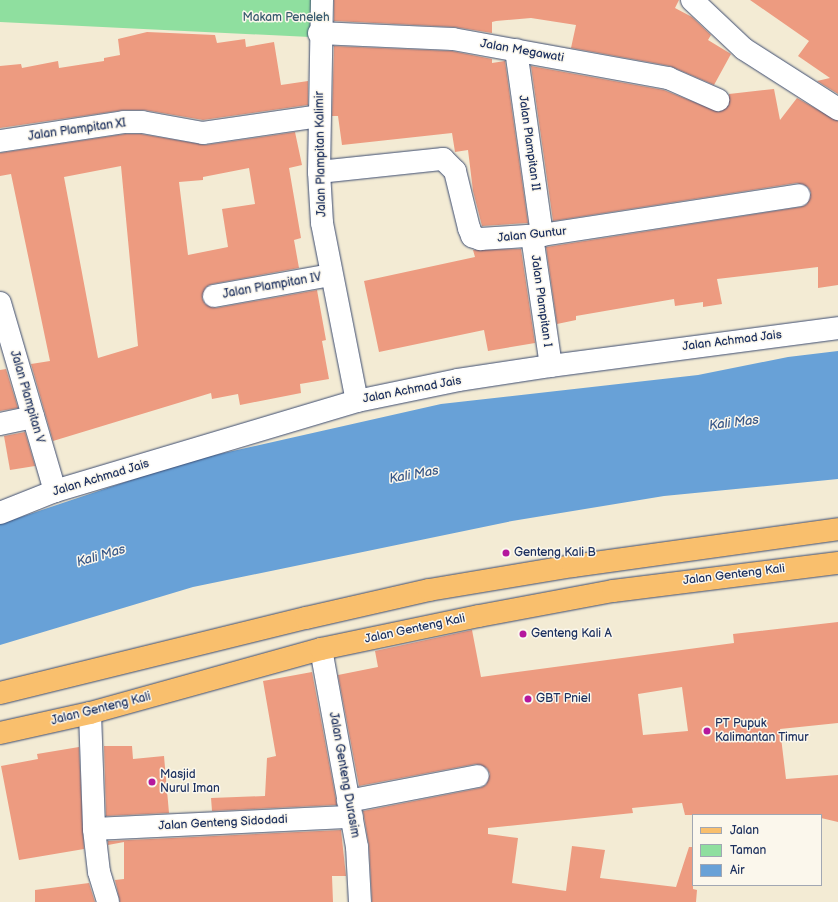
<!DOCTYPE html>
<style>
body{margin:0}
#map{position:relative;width:838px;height:902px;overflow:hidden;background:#f3ebd4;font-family:"Balsamiq Sans",sans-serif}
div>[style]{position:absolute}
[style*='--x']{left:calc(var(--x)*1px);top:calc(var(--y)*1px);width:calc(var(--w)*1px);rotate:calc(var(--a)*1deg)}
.green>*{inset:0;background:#8fdf9f}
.water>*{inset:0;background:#68a1d7}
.building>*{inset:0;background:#ed9b80}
.roads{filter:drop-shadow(0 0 1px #3b4b70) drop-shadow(0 0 1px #3b4b70)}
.minor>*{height:22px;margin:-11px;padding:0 11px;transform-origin:11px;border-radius:11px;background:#fff}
.major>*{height:22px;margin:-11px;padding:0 11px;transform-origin:11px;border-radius:11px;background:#f9bf6d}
.dots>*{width:11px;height:11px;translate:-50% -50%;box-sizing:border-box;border:2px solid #fbf7ec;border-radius:50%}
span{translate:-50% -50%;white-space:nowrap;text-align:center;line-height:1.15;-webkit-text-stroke:3px #fbf7ec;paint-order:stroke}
.park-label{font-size:12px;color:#385b6e}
.street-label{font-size:12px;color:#1b2f5e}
.poi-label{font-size:12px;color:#1b2f5e}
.left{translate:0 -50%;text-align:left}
.water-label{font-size:13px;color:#365788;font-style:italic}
.legend{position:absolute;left:692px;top:814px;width:130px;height:72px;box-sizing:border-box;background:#fbf7ec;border:1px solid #a1a7b3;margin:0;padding:5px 7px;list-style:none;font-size:12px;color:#1b2f5e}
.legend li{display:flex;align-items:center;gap:8px;height:20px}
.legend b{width:20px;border:1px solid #a1a7b3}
</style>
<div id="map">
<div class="green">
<i style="clip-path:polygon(0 0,312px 0,310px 37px,0 22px)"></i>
</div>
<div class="water">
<i style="clip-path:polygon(838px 351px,838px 479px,664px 496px,512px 521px,193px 587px,0 645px,0 524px,188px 461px,441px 404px,698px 375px,788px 357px)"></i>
</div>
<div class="building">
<i style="clip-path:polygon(334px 0,679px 0,675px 8px,692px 17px,711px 35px,708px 40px,731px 54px,714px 85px,670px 66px,571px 48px,576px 25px,531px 18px,496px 21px,492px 22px,492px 33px,454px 27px,334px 21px)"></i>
<i style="clip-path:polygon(750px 0,838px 0,838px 94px,817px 81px,830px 78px,798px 56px,809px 41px)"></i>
<i style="clip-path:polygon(147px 32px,215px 35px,217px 43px,245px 39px,246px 47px,274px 42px,281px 85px,308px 81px,308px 105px,203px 120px,144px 110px,124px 110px,0 128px,0 66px,21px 64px,22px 68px,58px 61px,59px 68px,104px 61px,104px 58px,120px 55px,118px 39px)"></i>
<i style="clip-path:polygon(334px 46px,452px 51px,492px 59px,492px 63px,505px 61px,528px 223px,482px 226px,473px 191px,468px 150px,455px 152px,452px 133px,342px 145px,338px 116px,332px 116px)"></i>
<i style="clip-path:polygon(531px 66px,664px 90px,719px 112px,729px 105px,729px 94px,774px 89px,780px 120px,797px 98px,838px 121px,838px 285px,818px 288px,818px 267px,717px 279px,722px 304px,703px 307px,703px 302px,675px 306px,674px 299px,576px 316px,576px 320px,557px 324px,546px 247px,801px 207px,807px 204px,811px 193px,808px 187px,797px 183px,553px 221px)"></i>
<i style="clip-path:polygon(evenodd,295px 132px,302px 165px,289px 168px,301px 238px,294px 240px,299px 268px,212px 284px,206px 287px,202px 298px,205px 304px,216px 308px,317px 290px,326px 340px,322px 341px,329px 379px,300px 384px,301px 393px,240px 405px,238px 394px,212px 399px,211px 393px,53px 441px,31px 364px,50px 361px,11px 174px,0 176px,0 153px,125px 134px,141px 134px,205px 145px,295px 132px,121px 166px,138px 346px,98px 358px,64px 177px,121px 166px,295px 132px,249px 168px,255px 204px,222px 209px,228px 247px,188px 255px,179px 182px,203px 180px,203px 177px,249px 168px)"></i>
<i style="clip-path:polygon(521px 249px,535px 343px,488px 351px,484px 330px,379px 352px,364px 281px,475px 257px,473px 250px)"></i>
<i style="clip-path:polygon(6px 369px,18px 408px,0 411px,0 370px)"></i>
<i style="clip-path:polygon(25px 432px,35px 466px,10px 470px,4px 436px)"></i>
<i style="clip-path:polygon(evenodd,838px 622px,838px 723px,780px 729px,786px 779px,838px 775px,838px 822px,821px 818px,821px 815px,685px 815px,682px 803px,632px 808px,633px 813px,488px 828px,488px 834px,518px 838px,512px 883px,566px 891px,572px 846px,605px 850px,600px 878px,676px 887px,689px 847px,693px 847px,693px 889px,697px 890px,696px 902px,372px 902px,369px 846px,363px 811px,480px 788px,486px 785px,490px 774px,487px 768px,476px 764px,359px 786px,338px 675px,378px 667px,375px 651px,472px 630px,481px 677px,734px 643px,733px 634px,838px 622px,682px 687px,688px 731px,643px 735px,638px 694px,682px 687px)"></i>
<i style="clip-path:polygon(312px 672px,337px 805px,212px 811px,211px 798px,265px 796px,267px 758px,276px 756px,263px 681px)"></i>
<i style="clip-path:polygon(104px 746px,132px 746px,133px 759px,164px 756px,169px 813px,106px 816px)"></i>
<i style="clip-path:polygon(79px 747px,84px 849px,19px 860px,1px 766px,38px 759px,37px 754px)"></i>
<i style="clip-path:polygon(341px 830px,346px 876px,332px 876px,333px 902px,120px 902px,115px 880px,124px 879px,124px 842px,108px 845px,108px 841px)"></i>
<i style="clip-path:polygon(89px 883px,95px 902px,35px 902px,35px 890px)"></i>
</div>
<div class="roads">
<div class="minor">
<i style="--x:322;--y:0;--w:172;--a:91"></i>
<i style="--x:319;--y:172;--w:51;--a:86.6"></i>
<i style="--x:322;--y:223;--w:181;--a:78.9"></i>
<i style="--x:692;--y:0;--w:71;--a:43.3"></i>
<i style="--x:744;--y:49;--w:112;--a:32.6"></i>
<i style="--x:319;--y:33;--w:134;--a:2.6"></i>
<i style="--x:453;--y:39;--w:219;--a:10.3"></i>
<i style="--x:668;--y:78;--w:55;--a:23.7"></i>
<i style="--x:516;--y:50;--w:187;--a:82"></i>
<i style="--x:0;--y:141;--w:125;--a:-8.7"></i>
<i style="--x:124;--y:122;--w:18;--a:0"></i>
<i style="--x:142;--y:122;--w:62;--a:10.2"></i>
<i style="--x:203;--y:133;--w:117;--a:-8.3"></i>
<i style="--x:319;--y:172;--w:125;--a:-6"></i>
<i style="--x:443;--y:159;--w:17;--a:45"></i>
<i style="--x:455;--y:171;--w:59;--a:76.2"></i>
<i style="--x:469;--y:228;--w:9;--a:69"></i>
<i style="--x:472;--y:236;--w:9;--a:21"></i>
<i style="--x:480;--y:239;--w:62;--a:-3.7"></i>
<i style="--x:542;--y:235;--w:260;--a:-8.8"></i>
<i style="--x:532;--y:236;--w:131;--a:81.7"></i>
<i style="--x:214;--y:296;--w:119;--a:-10.2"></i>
<i style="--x:0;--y:303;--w:196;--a:73.7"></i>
<i style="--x:0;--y:424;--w:34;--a:-12"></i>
<i style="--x:0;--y:513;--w:59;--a:-21.8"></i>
<i style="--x:55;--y:491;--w:315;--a:-16.6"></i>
<i style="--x:357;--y:401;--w:103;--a:-11.7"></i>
<i style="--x:458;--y:380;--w:94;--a:-8.6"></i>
<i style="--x:551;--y:366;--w:290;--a:-7.5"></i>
<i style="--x:321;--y:649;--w:201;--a:79.7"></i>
<i style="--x:357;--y:847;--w:55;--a:86.9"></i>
<i style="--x:90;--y:713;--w:116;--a:88"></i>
<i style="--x:94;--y:829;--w:43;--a:83.4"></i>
<i style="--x:99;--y:872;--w:31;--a:73"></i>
<i style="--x:348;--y:801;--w:132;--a:-10.9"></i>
<i style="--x:94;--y:829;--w:258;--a:-2.7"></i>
</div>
<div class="major">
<i style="--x:0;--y:693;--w:315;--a:-13.8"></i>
<i style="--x:306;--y:618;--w:126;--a:-12.8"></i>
<i style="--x:429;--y:590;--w:146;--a:-9.5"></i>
<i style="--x:573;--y:566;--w:268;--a:-7.9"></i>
<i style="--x:0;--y:733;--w:92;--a:-12.5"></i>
<i style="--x:90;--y:713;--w:240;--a:-15.5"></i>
<i style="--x:321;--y:649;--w:161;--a:-11.8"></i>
<i style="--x:479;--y:616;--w:136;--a:-10.6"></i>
<i style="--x:613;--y:591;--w:227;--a:-7.1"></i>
</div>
</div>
<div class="dots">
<i style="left:506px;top:553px;background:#b5179e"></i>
<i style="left:523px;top:634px;background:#b5179e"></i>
<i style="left:528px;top:699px;background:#b5179e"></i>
<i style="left:707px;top:731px;background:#b5179e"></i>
<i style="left:152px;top:782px;background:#b5179e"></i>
</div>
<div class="park-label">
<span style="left:286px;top:18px">Makam Peneleh</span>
</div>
<div class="street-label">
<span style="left:522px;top:51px;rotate:10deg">Jalan Megawati</span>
<span style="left:77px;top:130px;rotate:-8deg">Jalan Plampitan XI</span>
<span style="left:529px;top:143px;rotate:82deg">Jalan Plampitan II</span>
<span style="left:321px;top:154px;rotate:-91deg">Jalan Plampitan Kalimir</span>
<span style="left:532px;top:235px;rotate:-6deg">Jalan Guntur</span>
<span style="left:272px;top:286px;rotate:-10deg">Jalan Plampitan IV</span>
<span style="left:541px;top:301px;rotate:82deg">Jalan Plampitan I</span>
<span style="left:732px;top:341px;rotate:-7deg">Jalan Achmad Jais</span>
<span style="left:412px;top:390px;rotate:-11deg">Jalan Achmad Jais</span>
<span style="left:27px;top:397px;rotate:74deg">Jalan Plampitan V</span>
<span style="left:101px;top:478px;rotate:-17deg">Jalan Achmad Jais</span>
<span style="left:734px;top:575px;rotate:-7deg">Jalan Genteng Kali</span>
<span style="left:415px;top:629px;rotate:-12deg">Jalan Genteng Kali</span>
<span style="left:101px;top:709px;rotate:-14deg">Jalan Genteng Kali</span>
<span style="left:344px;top:775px;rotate:80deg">Jalan Genteng Durasim</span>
<span style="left:223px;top:823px;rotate:-3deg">Jalan Genteng Sidodadi</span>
</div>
<div class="poi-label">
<span class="left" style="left:514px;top:553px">Genteng Kali B</span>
<span class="left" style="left:531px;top:634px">Genteng Kali A</span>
<span class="left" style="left:536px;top:699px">GBT Pniel</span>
<span class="left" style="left:715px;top:731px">PT Pupuk<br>Kalimantan Timur</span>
<span class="left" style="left:160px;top:782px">Masjid<br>Nurul Iman</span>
</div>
<div class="water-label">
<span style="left:734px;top:423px;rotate:-7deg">Kali Mas</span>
<span style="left:414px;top:475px;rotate:-10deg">Kali Mas</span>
<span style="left:101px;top:556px;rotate:-16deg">Kali Mas</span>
</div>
<ul class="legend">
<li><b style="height:5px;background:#f9bf6d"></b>Jalan</li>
<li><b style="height:11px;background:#8fdf9f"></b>Taman</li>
<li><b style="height:11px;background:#68a1d7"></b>Air</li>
</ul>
</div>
